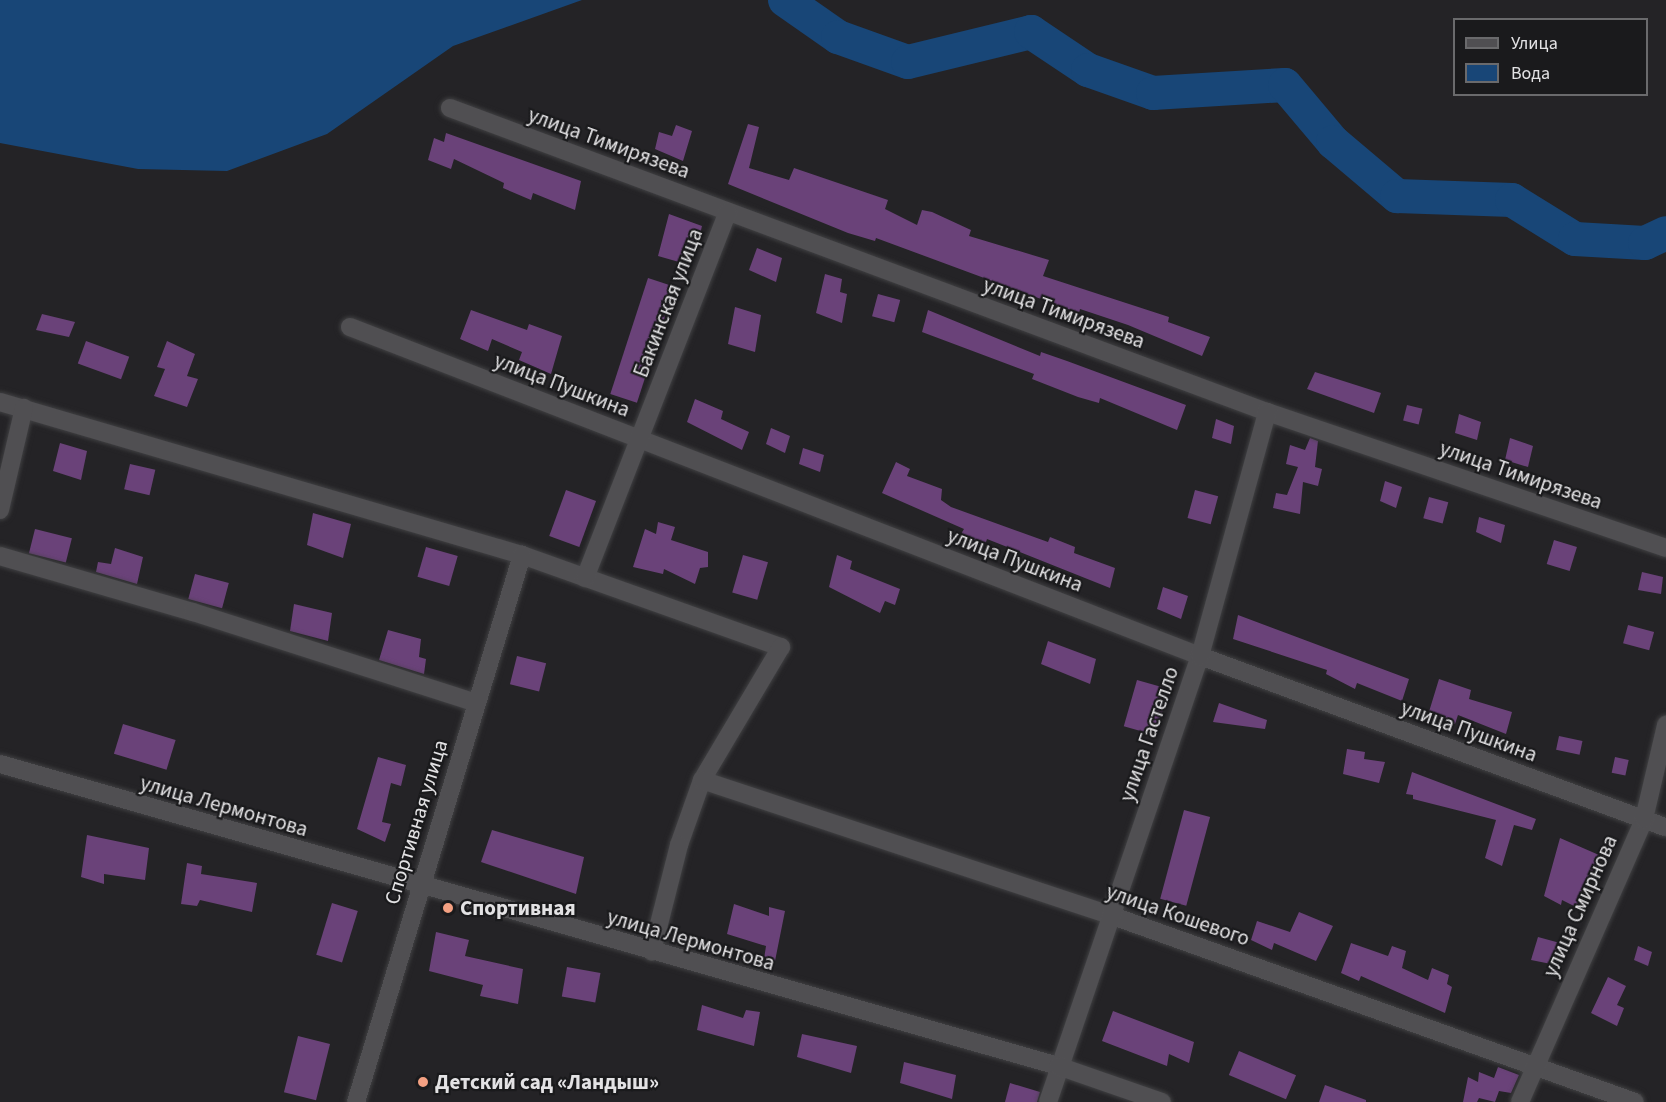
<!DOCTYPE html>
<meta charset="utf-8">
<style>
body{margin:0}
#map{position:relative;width:1666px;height:1102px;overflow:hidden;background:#242326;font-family:"Source Sans 3",sans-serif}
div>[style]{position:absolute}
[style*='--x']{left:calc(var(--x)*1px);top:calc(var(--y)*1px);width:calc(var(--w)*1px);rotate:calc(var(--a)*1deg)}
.water>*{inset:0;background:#184677}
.river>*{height:34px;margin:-17px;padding:0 17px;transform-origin:17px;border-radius:17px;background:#184677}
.building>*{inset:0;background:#6a4279;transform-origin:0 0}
.roads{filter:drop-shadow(0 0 2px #404042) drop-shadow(0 0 2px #404042)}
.street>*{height:18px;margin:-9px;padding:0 9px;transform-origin:9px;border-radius:9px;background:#504f52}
.secondary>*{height:18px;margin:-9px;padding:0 9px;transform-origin:9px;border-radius:9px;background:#504f52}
.dots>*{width:16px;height:16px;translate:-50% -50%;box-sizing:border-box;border:3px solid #1a1a1c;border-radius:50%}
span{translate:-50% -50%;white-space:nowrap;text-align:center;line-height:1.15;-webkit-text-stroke:4.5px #1a1a1c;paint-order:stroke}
.street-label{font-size:21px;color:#e3e2e4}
.poi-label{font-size:21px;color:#e3e2e4;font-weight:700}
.left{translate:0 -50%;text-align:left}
.legend{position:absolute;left:1453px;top:18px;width:195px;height:78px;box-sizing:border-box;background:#1a1a1c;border:2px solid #6a6a6c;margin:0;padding:8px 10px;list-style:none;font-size:18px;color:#e3e2e4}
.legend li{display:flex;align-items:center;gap:12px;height:30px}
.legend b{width:30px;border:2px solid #6a6a6c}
</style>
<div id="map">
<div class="water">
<i style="clip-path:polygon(0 0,582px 0,453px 46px,327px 134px,227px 171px,138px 169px,0 143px)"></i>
</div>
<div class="river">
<i style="--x:785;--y:0;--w:65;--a:34.9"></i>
<i style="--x:838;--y:37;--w:74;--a:19.7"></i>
<i style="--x:908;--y:62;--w:127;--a:-13.7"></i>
<i style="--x:1031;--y:32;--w:69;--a:33.7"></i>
<i style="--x:1088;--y:70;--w:69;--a:19.5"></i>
<i style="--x:1153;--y:93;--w:132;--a:-3.5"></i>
<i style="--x:1285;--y:85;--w:75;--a:49.9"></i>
<i style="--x:1333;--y:142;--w:84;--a:40.2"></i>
<i style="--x:1397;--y:196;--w:115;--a:2"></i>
<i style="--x:1512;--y:200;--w:74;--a:31.8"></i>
<i style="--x:1575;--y:239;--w:70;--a:3.3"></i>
<i style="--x:1645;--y:243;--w:23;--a:-25"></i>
</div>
<div class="building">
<i style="clip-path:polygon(748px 124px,759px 127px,749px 168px,789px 180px,794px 168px,888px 200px,885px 209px,917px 225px,922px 210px,932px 212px,971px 230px,969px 236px,1049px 260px,1043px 276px,1169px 317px,1168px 322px,1210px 337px,1202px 356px,1128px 325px,1080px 309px,1079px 313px,876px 238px,875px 241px,848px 233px,728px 184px)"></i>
<i style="clip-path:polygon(676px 125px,692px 131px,683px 161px,655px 149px,659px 132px,672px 136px)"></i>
<i style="clip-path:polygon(446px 133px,581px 181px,575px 210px,533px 193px,531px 200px,503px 188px,504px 183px,454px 159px,451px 169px,428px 160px,434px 138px,444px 142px)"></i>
<i style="clip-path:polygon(669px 214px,702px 226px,696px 251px,691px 249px,686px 264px,658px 256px)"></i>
<i style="clip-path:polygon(757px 248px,782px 258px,776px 282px,749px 270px)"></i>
<i style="clip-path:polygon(825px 274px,842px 279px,840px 292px,847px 294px,842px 323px,816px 313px)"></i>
<i style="left:648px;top:278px;width:28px;height:122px;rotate:18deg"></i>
<i style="left:878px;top:294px;width:23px;height:23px;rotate:15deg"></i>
<i style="clip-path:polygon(735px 307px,761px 315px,755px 352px,728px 344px)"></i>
<i style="clip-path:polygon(471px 310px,527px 330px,529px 324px,562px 336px,551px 374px,519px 360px,522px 352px,492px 339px,488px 351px,460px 339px)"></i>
<i style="clip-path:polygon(928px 310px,1040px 356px,1041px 352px,1067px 361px,1186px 405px,1177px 430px,1100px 398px,1099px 403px,1078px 397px,1032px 379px,1034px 374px,922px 332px)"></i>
<i style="clip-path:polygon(42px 314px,75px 322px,69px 337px,36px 330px)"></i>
<i style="left:86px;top:341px;width:46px;height:24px;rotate:20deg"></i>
<i style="clip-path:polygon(167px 341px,195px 354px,187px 376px,198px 379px,187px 407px,154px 396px,165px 369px,157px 367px)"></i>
<i style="clip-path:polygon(1315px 372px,1381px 393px,1374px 413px,1307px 389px)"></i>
<i style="clip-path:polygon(695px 399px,723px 411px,721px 419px,749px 432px,742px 450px,687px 422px)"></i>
<i style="left:1407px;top:405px;width:16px;height:16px;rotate:14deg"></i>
<i style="clip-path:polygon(1459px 414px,1481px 422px,1477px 440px,1455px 433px)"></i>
<i style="clip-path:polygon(1216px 419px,1234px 426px,1231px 444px,1212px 438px)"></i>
<i style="clip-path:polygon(771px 428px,790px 436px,785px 453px,766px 444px)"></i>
<i style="clip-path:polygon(1310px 438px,1318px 441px,1315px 467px,1322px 469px,1318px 486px,1303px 482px,1300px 514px,1273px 508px,1276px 493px,1287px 495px,1298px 467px,1286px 464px,1290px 445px,1305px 450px)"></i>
<i style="clip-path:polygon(1510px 438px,1533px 446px,1528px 467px,1505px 460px)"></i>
<i style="clip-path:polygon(60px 443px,87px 451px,81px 480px,53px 471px)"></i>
<i style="clip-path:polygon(803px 448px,824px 455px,820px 472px,799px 464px)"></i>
<i style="clip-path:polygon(896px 462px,910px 469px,907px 476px,942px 489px,941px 500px,951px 507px,1048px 542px,1050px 537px,1075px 547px,1074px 553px,1115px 568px,1110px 588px,987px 539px,985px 545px,961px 534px,964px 529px,882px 493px)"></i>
<i style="left:130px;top:464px;width:26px;height:26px;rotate:13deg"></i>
<i style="clip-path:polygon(1385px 481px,1402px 487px,1396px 508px,1380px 501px)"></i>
<i style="left:566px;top:490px;width:32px;height:49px;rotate:20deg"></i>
<i style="left:1195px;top:490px;width:24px;height:29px;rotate:15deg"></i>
<i style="left:1429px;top:497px;width:20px;height:22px;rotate:15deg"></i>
<i style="clip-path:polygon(313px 513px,351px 524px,343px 558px,307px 545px)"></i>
<i style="clip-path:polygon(1479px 517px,1505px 525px,1501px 543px,1476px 532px)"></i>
<i style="clip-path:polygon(658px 522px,675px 527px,671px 540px,708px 552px,708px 567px,700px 568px,695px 584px,664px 569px,663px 574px,633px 567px,645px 529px,656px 534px)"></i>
<i style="left:35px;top:529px;width:38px;height:25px;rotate:14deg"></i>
<i style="left:1554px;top:540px;width:24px;height:25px;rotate:17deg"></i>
<i style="left:426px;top:547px;width:33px;height:31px;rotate:16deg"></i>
<i style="clip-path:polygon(115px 548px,143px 557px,137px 584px,96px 572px,98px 562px,111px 564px)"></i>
<i style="left:743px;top:555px;width:26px;height:39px;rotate:16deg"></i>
<i style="clip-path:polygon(837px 555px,852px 561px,850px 569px,900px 589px,895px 605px,885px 601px,880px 613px,829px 587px)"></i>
<i style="clip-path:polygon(1642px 572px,1663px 577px,1661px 594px,1638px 590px)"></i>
<i style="left:195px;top:574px;width:35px;height:26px;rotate:15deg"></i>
<i style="clip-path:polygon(1163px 587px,1188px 596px,1181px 619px,1157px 609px)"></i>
<i style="clip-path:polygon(294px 604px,332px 613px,328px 641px,290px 631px)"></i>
<i style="clip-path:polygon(1238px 615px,1409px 679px,1402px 701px,1357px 683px,1355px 689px,1326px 674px,1327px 670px,1233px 639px)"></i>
<i style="left:1628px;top:625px;width:27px;height:19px;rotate:15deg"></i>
<i style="clip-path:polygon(388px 630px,421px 639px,419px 657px,426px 659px,424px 674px,379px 660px)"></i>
<i style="clip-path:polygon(1048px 641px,1096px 659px,1090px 684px,1041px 664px)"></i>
<i style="left:517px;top:656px;width:30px;height:29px;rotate:14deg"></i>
<i style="clip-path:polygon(1439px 679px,1471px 690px,1469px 699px,1512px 712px,1506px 734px,1458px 715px,1455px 724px,1428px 715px)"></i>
<i style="left:1137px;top:680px;width:33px;height:48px;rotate:16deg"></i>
<i style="clip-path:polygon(1219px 703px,1267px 720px,1265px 729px,1213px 722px)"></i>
<i style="left:123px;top:724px;width:55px;height:31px;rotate:17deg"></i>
<i style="left:1559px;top:736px;width:24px;height:14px;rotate:12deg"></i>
<i style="clip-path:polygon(1347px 749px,1365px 752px,1364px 759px,1385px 762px,1379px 783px,1343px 774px)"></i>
<i style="clip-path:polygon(378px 757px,406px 765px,401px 786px,391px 783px,382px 822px,391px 824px,385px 842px,357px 829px)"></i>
<i style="left:1615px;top:757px;width:14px;height:16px;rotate:12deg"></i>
<i style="clip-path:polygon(1412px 772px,1536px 819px,1532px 830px,1514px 825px,1502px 866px,1485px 858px,1496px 820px,1413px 799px,1413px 795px,1406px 794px)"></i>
<i style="left:1184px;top:810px;width:27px;height:92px;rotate:15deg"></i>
<i style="clip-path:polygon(492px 830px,584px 857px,576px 894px,481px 862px)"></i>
<i style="clip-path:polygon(87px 835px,149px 848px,145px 880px,104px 874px,104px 884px,81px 877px)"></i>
<i style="clip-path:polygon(1560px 838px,1599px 855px,1578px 908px,1562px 900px,1561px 905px,1544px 896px)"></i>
<i style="clip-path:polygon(187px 863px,202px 866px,201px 874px,257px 883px,252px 912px,200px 900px,197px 906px,181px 904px)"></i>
<i style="left:332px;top:903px;width:27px;height:54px;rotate:17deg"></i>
<i style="clip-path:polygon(734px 904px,769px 916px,769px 907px,785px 911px,775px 961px,764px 959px,766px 946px,727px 934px)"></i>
<i style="clip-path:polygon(1299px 912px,1333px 926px,1316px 961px,1274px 943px,1272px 950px,1251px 940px,1257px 921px,1290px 932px)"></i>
<i style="clip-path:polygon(436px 932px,469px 940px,465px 956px,523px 969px,518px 1004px,480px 996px,483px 985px,429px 971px)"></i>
<i style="clip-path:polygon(1538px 937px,1560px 943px,1556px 965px,1531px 960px)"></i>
<i style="clip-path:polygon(1351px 943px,1388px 956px,1392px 946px,1406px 951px,1402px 968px,1428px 980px,1432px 968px,1449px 975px,1447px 984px,1452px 987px,1445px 1013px,1361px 976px,1359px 981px,1341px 973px)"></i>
<i style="clip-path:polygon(1638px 946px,1652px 952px,1648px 966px,1634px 960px)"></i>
<i style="left:567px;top:967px;width:34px;height:30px;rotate:10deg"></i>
<i style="clip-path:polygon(1608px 977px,1626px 986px,1617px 1005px,1624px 1008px,1617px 1026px,1591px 1013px)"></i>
<i style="clip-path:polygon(702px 1005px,743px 1018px,746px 1010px,760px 1012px,754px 1046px,697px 1030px)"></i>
<i style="clip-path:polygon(1113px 1011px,1194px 1042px,1189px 1063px,1169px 1054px,1167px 1066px,1102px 1041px)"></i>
<i style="clip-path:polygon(802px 1034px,857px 1046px,851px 1073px,797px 1057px)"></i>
<i style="left:298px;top:1036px;width:33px;height:58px;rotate:14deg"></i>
<i style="left:1239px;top:1051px;width:62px;height:26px;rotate:23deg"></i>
<i style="clip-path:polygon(904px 1062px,956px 1075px,952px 1099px,900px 1083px)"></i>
<i style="clip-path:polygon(1498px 1067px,1519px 1075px,1511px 1093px,1499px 1091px,1495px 1102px,1479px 1098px,1477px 1102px,1463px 1102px,1468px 1077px,1478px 1082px,1479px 1072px,1494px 1078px)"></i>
<i style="clip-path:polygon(1010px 1083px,1040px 1092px,1037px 1102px,1005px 1102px)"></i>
<i style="clip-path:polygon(1325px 1085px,1366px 1100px,1366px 1102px,1319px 1102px)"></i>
</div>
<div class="roads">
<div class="street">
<i style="--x:450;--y:108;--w:872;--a:20.41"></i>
<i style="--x:1267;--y:412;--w:422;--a:18.8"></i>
<i style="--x:350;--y:327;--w:911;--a:21.16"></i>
<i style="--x:1200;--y:656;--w:496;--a:20.2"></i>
<i style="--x:0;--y:402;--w:544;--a:16.34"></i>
<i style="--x:522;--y:555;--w:275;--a:19.6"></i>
<i style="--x:781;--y:647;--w:155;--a:120.7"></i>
<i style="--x:702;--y:780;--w:69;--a:109.5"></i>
<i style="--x:679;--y:845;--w:110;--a:104.2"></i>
<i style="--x:0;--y:510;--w:105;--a:-76.8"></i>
<i style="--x:0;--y:556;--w:201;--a:16.2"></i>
<i style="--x:193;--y:612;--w:297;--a:17.8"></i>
<i style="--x:585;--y:578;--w:393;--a:-68.7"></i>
<i style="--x:702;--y:780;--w:430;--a:18.3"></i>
<i style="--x:1110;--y:915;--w:557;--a:19.61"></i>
<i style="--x:356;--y:1102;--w:572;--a:-73.12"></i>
<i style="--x:1048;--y:1102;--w:471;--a:-71.2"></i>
<i style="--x:1200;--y:656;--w:253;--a:-74.6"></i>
<i style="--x:1520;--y:1102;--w:309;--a:-66.3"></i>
<i style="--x:1644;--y:819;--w:97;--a:-76.8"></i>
</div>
<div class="secondary">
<i style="--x:0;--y:764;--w:1100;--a:15.93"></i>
<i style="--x:1058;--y:1066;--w:110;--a:19.1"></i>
</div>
</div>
<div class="dots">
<i style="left:448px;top:908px;background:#f3a082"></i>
<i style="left:423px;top:1082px;background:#f3a082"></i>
</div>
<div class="street-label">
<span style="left:609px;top:143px;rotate:20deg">улица Тимирязева</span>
<span style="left:668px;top:303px;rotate:-69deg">Бакинская улица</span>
<span style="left:1064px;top:313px;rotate:20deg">улица Тимирязева</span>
<span style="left:562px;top:385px;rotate:21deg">улица Пушкина</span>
<span style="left:1521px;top:475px;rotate:19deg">улица Тимирязева</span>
<span style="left:1015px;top:560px;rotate:21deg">улица Пушкина</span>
<span style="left:1469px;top:731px;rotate:20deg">улица Пушкина</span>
<span style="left:1149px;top:734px;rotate:-71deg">улица Гастелло</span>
<span style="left:224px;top:806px;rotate:16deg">улица Лермонтова</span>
<span style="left:416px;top:822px;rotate:-73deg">Спортивная улица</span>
<span style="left:1580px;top:906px;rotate:-66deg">улица Смирнова</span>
<span style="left:1178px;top:915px;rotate:19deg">улица Кошевого</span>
<span style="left:691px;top:940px;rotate:16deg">улица Лермонтова</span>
</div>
<div class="poi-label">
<span class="left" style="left:460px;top:908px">Спортивная</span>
<span class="left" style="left:435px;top:1082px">Детский сад «Ландыш»</span>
</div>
<ul class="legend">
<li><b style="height:8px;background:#504f52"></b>Улица</li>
<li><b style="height:16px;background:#184677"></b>Вода</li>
</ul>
</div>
